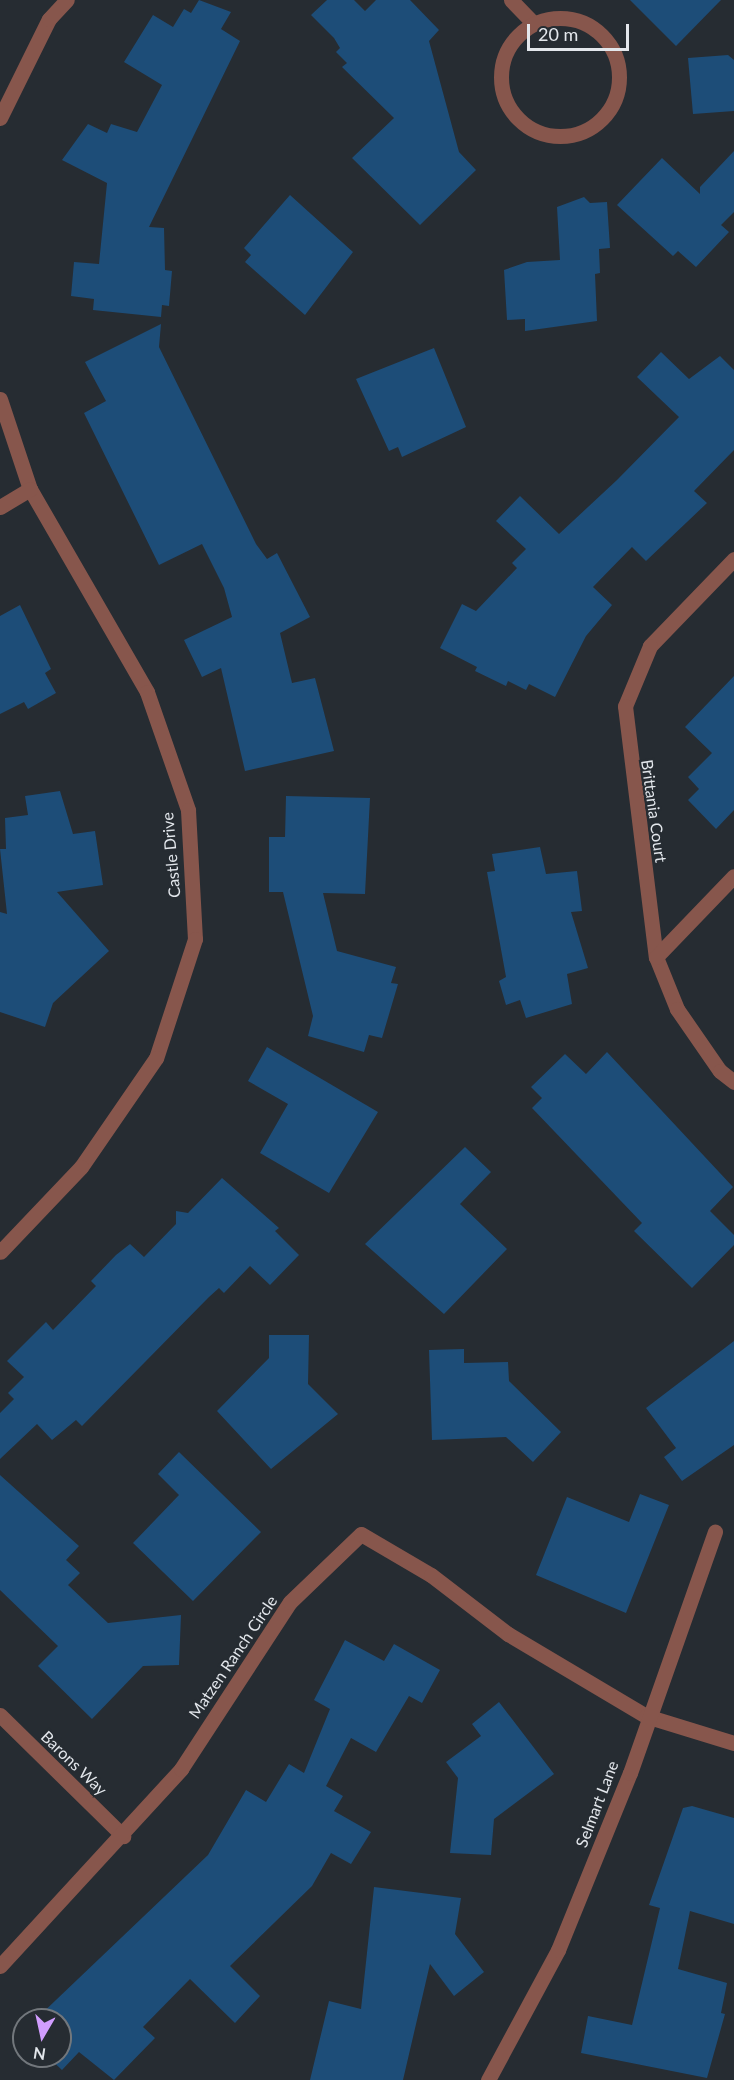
<!DOCTYPE html>
<style>
body{margin:0}
#map{position:relative;width:734px;height:2080px;overflow:hidden;background:#262c32;font-family:Lato,sans-serif}
div>[style]{position:absolute}
.building>*{inset:0;background:#1d4d78}
.street>*{height:15px;margin:-7.5px;padding:0 7.5px;transform-origin:7.5px;border-radius:7.5px;background:#87564c}
.street>.ring{margin:-7.5px;padding:0;box-sizing:content-box;background:none;border:15px solid #87564c;border-radius:50%}
span{translate:-50% -50%;white-space:nowrap;text-align:center;line-height:1.15;-webkit-text-stroke:4.5px #262c32;paint-order:stroke}
.street-label{font-size:16px;color:#e3e7ec}
.north{position:absolute;left:12px;top:2008px;width:60px;height:60px;box-sizing:border-box;background:#262c32;border:2px solid #72777c;border-radius:50%;rotate:189deg;font-size:16px;font-weight:700;line-height:24px;text-align:center;color:#e3e7ec}
.north::after{content:'';display:block;margin:auto;width:21px;height:27px;background:#d19dfe;clip-path:polygon(50% 0,100% 100%,50% 72%,0 100%)}
.scale{position:absolute;left:527px;top:24px;width:102px;height:27px;box-sizing:border-box;border:3px solid #e3e7ec;border-top:0;padding-left:8px;font-size:18px;line-height:21px;white-space:nowrap;color:#e3e7ec;-webkit-text-stroke:4px #262c32;paint-order:stroke}
</style>
<div id="map">
<div class="building">
<div style="clip-path:polygon(199px 0,231px 12px,221px 29px,240px 41px,149px 227px,164px 228px,165px 270px,172px 271px,169px 306px,162px 305px,161px 317px,93px 310px,94px 299px,71px 296px,74px 262px,99px 264px,107px 183px,62px 160px,88px 124px,107px 133px,111px 124px,137px 132px,162px 85px,124px 62px,153px 15px,173px 27px,184px 9px,191px 13px)"></div>
<div style="clip-path:polygon(327px 0,354px 0,365px 11px,376px 0,410px 0,439px 30px,429px 41px,459px 152px,476px 170px,420px 225px,352px 158px,394px 118px,342px 67px,347px 63px,336px 52px,340px 48px,334px 38px,311px 15px)"></div>
<div style="clip-path:polygon(630px 0,721px 0,676px 46px)"></div>
<div style="clip-path:polygon(728px 55px,734px 60px,734px 111px,693px 114px,688px 58px)"></div>
<div style="clip-path:polygon(734px 151px,734px 212px,721px 225px,729px 232px,696px 267px,678px 251px,673px 256px,617px 205px,662px 158px,700px 194px,700px 187px)"></div>
<div style="clip-path:polygon(290px 195px,353px 252px,305px 315px,245px 262px,251px 255px,244px 248px)"></div>
<div style="clip-path:polygon(584px 197px,590px 203px,607px 202px,610px 248px,599px 249px,600px 273px,595px 274px,597px 321px,525px 331px,525px 319px,507px 320px,504px 270px,527px 262px,560px 260px,557px 207px)"></div>
<div style="clip-path:polygon(161px 324px,159px 347px,256px 544px,267px 559px,277px 553px,310px 617px,280px 633px,292px 683px,315px 678px,334px 751px,245px 771px,221px 668px,202px 677px,184px 640px,232px 617px,224px 588px,202px 544px,159px 565px,84px 413px,106px 401px,85px 362px)"></div>
<div style="clip-path:polygon(434px 348px,466px 427px,402px 457px,398px 447px,389px 451px,356px 379px)"></div>
<div style="clip-path:polygon(661px 352px,689px 379px,720px 356px,734px 370px,734px 450px,694px 491px,707px 503px,646px 561px,632px 547px,593px 587px,612px 605px,586px 636px,555px 697px,529px 684px,526px 690px,508px 681px,506px 686px,475px 671px,477px 667px,440px 648px,462px 604px,476px 611px,517px 568px,512px 563px,526px 549px,496px 521px,520px 496px,559px 534px,617px 480px,679px 417px,637px 377px)"></div>
<div style="clip-path:polygon(20px 605px,51px 669px,45px 673px,56px 693px,28px 709px,24px 702px,0 714px,0 616px)"></div>
<div style="clip-path:polygon(734px 676px,734px 810px,716px 829px,688px 800px,699px 789px,688px 777px,712px 753px,685px 727px)"></div>
<div style="clip-path:polygon(60px 791px,73px 834px,95px 831px,103px 885px,57px 892px,109px 951px,53px 1003px,45px 1027px,0 1012px,0 912px,7px 914px,0 849px,6px 849px,5px 818px,28px 815px,25px 796px)"></div>
<div style="clip-path:polygon(286px 796px,370px 798px,365px 894px,323px 893px,337px 951px,396px 967px,391px 983px,398px 984px,382px 1038px,369px 1035px,364px 1052px,308px 1036px,313px 1016px,283px 892px,269px 892px,269px 837px,285px 837px)"></div>
<div style="clip-path:polygon(540px 847px,546px 874px,577px 871px,582px 911px,571px 912px,588px 968px,567px 974px,572px 1004px,526px 1018px,520px 1000px,506px 1005px,499px 981px,506px 977px,487px 872px,495px 871px,492px 854px)"></div>
<div style="clip-path:polygon(267px 1047px,378px 1112px,329px 1193px,260px 1153px,288px 1104px,248px 1081px)"></div>
<div style="clip-path:polygon(607px 1052px,733px 1187px,710px 1211px,734px 1235px,734px 1245px,692px 1288px,634px 1231px,642px 1223px,532px 1108px,542px 1098px,531px 1087px,565px 1054px,586px 1074px)"></div>
<div style="clip-path:polygon(465px 1147px,491px 1172px,460px 1204px,507px 1249px,444px 1314px,365px 1244px)"></div>
<div style="clip-path:polygon(222px 1178px,279px 1228px,275px 1231px,299px 1255px,270px 1285px,250px 1266px,224px 1293px,219px 1288px,209px 1297px,82px 1426px,76px 1420px,52px 1440px,37px 1424px,0 1459px,0 1413px,14px 1399px,8px 1393px,24px 1377px,7px 1361px,46px 1322px,53px 1330px,96px 1286px,91px 1281px,116px 1255px,130px 1244px,144px 1257px,176px 1224px,176px 1211px,188px 1213px)"></div>
<div style="clip-path:polygon(269px 1335px,309px 1335px,308px 1384px,338px 1414px,271px 1469px,217px 1411px,269px 1358px)"></div>
<div style="clip-path:polygon(734px 1341px,734px 1445px,682px 1481px,664px 1457px,676px 1448px,646px 1408px)"></div>
<div style="clip-path:polygon(464px 1349px,464px 1363px,508px 1362px,509px 1381px,561px 1432px,533px 1462px,506px 1437px,432px 1440px,429px 1350px)"></div>
<div style="clip-path:polygon(179px 1452px,261px 1532px,193px 1601px,133px 1543px,179px 1495px,158px 1474px)"></div>
<div style="clip-path:polygon(0 1475px,79px 1546px,66px 1560px,80px 1573px,68px 1585px,108px 1623px,181px 1615px,179px 1665px,143px 1666px,92px 1719px,38px 1666px,58px 1646px,0 1590px)"></div>
<div style="clip-path:polygon(640px 1494px,669px 1505px,626px 1613px,536px 1575px,567px 1497px,629px 1522px)"></div>
<div style="clip-path:polygon(345px 1640px,384px 1661px,394px 1644px,440px 1670px,422px 1703px,409px 1696px,376px 1752px,351px 1738px,326px 1786px,343px 1796px,334px 1811px,371px 1832px,351px 1864px,331px 1853px,312px 1886px,230px 1966px,260px 1996px,235px 2023px,190px 1979px,143px 2027px,155px 2038px,114px 2080px,79px 2052px,62px 2070px,47px 2056px,60px 2056px,60px 2020px,35px 2020px,208px 1855px,246px 1790px,266px 1802px,289px 1764px,304px 1773px,330px 1709px,314px 1700px)"></div>
<div style="clip-path:polygon(499px 1702px,554px 1774px,494px 1819px,491px 1855px,450px 1853px,458px 1778px,446px 1762px,481px 1736px,472px 1724px)"></div>
<div style="clip-path:polygon(692px 1806px,734px 1818px,734px 1924px,690px 1911px,678px 1969px,727px 1983px,721px 2013px,725px 2014px,707px 2078px,581px 2053px,588px 2016px,632px 2025px,660px 1908px,649px 1905px,683px 1808px)"></div>
<div style="clip-path:polygon(374px 1887px,461px 1898px,455px 1934px,484px 1972px,454px 1996px,430px 1964px,403px 2080px,310px 2080px,329px 2001px,361px 2009px)"></div>
</div>
<div class="street">
<div style="left:511px;top:0;width:32px;rotate:46deg"></div>
<div class="ring" style="left:501px;top:18px;width:103px;height:103px"></div>
<div style="left:0;top:118px;width:110px;rotate:-63.7deg"></div>
<div style="left:49px;top:19px;width:26px;rotate:-47deg"></div>
<div style="left:0;top:399px;width:95px;rotate:71.6deg"></div>
<div style="left:30px;top:489px;width:234px;rotate:60deg"></div>
<div style="left:147px;top:692px;width:125px;rotate:70.8deg"></div>
<div style="left:188px;top:810px;width:129px;rotate:86.9deg"></div>
<div style="left:195px;top:939px;width:125px;rotate:108.1deg"></div>
<div style="left:156px;top:1058px;width:132px;rotate:124.5deg"></div>
<div style="left:81px;top:1167px;width:117px;rotate:133.6deg"></div>
<div style="left:0;top:507px;width:35px;rotate:-31deg"></div>
<div style="left:734px;top:559px;width:121px;rotate:134deg"></div>
<div style="left:650px;top:646px;width:65px;rotate:112.6deg"></div>
<div style="left:625px;top:706px;width:253px;rotate:83deg"></div>
<div style="left:656px;top:957px;width:56px;rotate:68deg"></div>
<div style="left:677px;top:1009px;width:75px;rotate:55.3deg"></div>
<div style="left:720px;top:1071px;width:18px;rotate:38deg"></div>
<div style="left:656px;top:957px;width:112px;rotate:-46.1deg"></div>
<div style="left:0;top:1715px;width:173px;rotate:44.5deg"></div>
<div style="left:0;top:1966px;width:268px;rotate:-47.4deg"></div>
<div style="left:181px;top:1769px;width:199px;rotate:-56.9deg"></div>
<div style="left:290px;top:1602px;width:98px;rotate:-43.8deg"></div>
<div style="left:361px;top:1534px;width:81px;rotate:30.4deg"></div>
<div style="left:431px;top:1575px;width:97px;rotate:37.5deg"></div>
<div style="left:508px;top:1634px;width:161px;rotate:30.7deg"></div>
<div style="left:646px;top:1716px;width:92px;rotate:17.1deg"></div>
<div style="left:488px;top:2080px;width:148px;rotate:-61.7deg"></div>
<div style="left:558px;top:1950px;width:191px;rotate:-67.9deg"></div>
<div style="left:630px;top:1773px;width:256px;rotate:-70.6deg"></div>
</div>
<div class="street-label">
<span style="left:654px;top:811px;rotate:82deg">Brittania Court</span>
<span style="left:171px;top:855px;rotate:-95deg">Castle Drive</span>
<span style="left:233px;top:1657px;rotate:-56deg">Matzen Ranch Circle</span>
<span style="left:74px;top:1763px;rotate:44deg">Barons Way</span>
<span style="left:597px;top:1804px;rotate:-69deg">Selmart Lane</span>
</div>
<div class="north">N</div>
<div class="scale">20 m</div>
</div>
